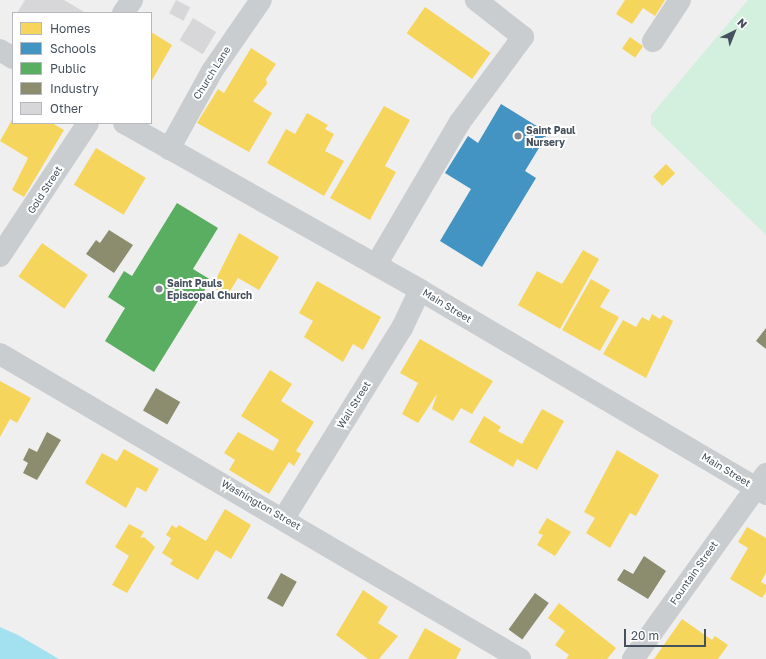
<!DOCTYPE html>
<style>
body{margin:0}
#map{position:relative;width:766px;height:659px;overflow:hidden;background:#f0efef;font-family:"Golos Text",sans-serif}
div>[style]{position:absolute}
.green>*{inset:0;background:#d2f0dd}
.water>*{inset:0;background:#a4e1f0}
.homes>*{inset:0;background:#f6d55c;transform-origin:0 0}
.schools>*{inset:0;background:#4393c3}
.public>*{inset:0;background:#5aae61}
.industry>*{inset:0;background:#8c8c6e;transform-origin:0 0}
.building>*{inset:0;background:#d7d7d9;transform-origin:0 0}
.minor>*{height:22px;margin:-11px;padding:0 11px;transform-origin:11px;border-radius:11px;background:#cacdd0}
.dots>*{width:11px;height:11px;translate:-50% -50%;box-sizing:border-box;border:2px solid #fff;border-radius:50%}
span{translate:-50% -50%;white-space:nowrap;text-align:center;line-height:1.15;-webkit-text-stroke:4px #fff;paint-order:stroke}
.street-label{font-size:10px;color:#45515c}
.poi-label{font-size:10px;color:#45515c;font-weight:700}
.left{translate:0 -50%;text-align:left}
.legend{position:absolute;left:12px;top:12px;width:140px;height:112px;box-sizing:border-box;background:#fff;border:1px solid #b5b9be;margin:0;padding:5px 7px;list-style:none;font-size:12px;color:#45515c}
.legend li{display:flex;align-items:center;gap:8px;height:20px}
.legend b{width:20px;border:1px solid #b5b9be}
.north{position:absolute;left:714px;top:12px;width:40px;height:40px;-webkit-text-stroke:3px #fff;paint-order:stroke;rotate:43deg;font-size:11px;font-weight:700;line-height:16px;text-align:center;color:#45515c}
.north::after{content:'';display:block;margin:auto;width:14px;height:18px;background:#45515c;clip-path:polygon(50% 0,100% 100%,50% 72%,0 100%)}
.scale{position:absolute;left:624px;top:629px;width:82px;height:18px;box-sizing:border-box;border:2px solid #45515c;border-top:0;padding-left:5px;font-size:12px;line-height:14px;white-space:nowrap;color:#45515c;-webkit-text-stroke:3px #fff;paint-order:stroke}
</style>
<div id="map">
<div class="green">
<div style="clip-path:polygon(748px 0,766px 0,766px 235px,651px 124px,651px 115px)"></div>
</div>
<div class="water">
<div style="clip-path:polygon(0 627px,18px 635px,59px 659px,0 659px)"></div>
</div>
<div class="homes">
<div style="clip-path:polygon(625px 0,665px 0,655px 16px,643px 8px,632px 24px,616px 14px)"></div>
<div style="left:425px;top:7px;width:80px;height:32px;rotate:35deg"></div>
<div style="clip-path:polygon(151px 32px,172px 45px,151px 82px)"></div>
<div style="left:630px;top:37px;width:16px;height:14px;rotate:35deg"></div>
<div style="clip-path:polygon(251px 48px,276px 64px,266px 79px,267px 84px,253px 101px,272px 113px,249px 152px,197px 123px,218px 89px,224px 93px)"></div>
<div style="clip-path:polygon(384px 106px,410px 120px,385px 166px,396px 172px,370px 220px,330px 198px)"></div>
<div style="clip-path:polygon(307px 113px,328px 125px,325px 129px,334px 134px,325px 151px,344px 161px,324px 196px,267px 163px,286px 129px,295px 134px)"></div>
<div style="clip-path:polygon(13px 118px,13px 123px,52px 123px,64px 130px,24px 197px,12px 190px,28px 158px,0 141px)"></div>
<div style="left:96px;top:148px;width:58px;height:43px;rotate:31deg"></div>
<div style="left:666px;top:164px;width:13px;height:18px;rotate:45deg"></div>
<div style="clip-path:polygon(239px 233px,279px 257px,259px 290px,238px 278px,227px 296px,212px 287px)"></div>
<div style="left:42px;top:243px;width:56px;height:41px;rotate:35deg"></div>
<div style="clip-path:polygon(583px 250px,599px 259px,560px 329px,518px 305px,537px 271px,562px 284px)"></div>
<div style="clip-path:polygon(591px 279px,610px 290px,600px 307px,619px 317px,600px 351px,562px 330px)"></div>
<div style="clip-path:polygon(317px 281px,381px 317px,363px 350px,353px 344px,343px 362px,304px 337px,313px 321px,299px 313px)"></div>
<div style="clip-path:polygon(652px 314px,660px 319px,663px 315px,673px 321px,646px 378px,603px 354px,623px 320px,636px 327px,642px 317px,649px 321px)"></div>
<div style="clip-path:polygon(420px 339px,493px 381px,472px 414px,461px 408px,453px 421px,432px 409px,437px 394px,418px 423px,402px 414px,418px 383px,400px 373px)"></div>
<div style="clip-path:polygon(270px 370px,292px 384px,281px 401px,314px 422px,296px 451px,301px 454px,294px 466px,289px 462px,269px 494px,229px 470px,235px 460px,224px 453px,238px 432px,273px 451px,279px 440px,241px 416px)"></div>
<div style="clip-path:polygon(0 381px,31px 398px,17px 423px,10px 419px,0 437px)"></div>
<div style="clip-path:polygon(542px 409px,564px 421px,537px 470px,517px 459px,513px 467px,469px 442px,484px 416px,501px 427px,498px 431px,522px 444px)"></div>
<div style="clip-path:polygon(124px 449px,159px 469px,146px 492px,137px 487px,126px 508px,85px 483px,102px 453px,117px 461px)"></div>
<div style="clip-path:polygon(617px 450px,659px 475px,636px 516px,630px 513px,610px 548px,586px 533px,595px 518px,584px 512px)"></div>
<div style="clip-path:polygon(225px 509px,251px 525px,231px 559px,216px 550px,198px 580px,170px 564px,173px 560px,162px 553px,171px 538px,166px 535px,172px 525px,176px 528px,179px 525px,206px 541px)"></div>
<div style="clip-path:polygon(547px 518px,571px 532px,555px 556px,537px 545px,543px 535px,538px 533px)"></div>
<div style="clip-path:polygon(129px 524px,144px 532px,140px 538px,144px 537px,155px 547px,127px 593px,112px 585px,129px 556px,115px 547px)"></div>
<div style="clip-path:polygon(747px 527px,766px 538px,766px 573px,761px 582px,766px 585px,766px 592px,762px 598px,730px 579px,748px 548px,738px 542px)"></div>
<div style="clip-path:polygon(363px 590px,388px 607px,378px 623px,398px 636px,379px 659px,368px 659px,336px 635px)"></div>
<div style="clip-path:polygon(559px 603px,616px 648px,607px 659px,566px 659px,569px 655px,555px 645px,565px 631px,548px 618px)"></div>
<div style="clip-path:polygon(682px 619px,712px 640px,715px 636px,728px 645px,718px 659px,654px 659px)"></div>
<div style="clip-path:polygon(425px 628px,461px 649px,456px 659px,408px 659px)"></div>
</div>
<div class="schools">
<div style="clip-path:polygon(501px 104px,548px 133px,525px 171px,536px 178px,482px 267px,440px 241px,471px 189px,445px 173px,468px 136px,478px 143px)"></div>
</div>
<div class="public">
<div style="clip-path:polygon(177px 203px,218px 228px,193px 269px,211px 280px,154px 372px,105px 341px,125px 308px,108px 297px,124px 271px,132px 276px)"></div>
</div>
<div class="industry">
<div style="clip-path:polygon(109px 230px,133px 245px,114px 273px,86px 254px,96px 240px,100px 243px)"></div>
<div style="clip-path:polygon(766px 328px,766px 349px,756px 341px)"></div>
<div style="left:156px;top:388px;width:28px;height:26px;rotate:30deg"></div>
<div style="clip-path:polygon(47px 432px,61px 440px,37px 480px,23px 473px,28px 463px,23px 460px,29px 448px,37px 452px)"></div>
<div style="clip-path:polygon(644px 556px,666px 571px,648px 599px,617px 580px,624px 569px,633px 574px)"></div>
<div style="left:281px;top:573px;width:18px;height:29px;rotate:29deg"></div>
<div style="left:535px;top:593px;width:17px;height:45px;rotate:36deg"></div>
</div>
<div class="building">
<div style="clip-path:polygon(25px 0,64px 0,86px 13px,17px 13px)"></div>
<div style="left:176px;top:0;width:16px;height:15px;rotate:27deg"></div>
<div style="left:193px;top:18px;width:27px;height:26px;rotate:31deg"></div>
</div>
<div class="minor">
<div style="left:123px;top:13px;width:16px;rotate:-55deg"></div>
<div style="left:653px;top:41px;width:49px;rotate:-56.6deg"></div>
<div style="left:0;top:50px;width:15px;rotate:32deg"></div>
<div style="left:124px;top:123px;width:340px;rotate:29.4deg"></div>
<div style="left:420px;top:290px;width:402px;rotate:30.5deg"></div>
<div style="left:169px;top:149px;width:89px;rotate:-61.1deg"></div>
<div style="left:212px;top:71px;width:86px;rotate:-55.4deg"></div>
<div style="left:0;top:256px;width:159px;rotate:-56.5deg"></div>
<div style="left:376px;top:265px;width:166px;rotate:-59.6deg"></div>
<div style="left:460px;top:122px;width:106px;rotate:-53.5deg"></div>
<div style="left:523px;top:37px;width:60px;rotate:-141.8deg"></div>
<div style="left:0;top:354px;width:603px;rotate:30.39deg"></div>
<div style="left:284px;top:518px;width:224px;rotate:-58.2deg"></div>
<div style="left:402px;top:328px;width:42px;rotate:-64.7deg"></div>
<div style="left:633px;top:659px;width:228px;rotate:-54.3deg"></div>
</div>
<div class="dots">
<div style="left:518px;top:136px;background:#81888f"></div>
<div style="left:159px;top:289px;background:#81888f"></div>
</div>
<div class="street-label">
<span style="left:212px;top:73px;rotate:-58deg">Church Lane</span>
<span style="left:45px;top:190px;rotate:-57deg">Gold Street</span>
<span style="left:447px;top:306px;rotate:31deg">Main Street</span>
<span style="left:354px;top:405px;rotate:-58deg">Wall Street</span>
<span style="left:726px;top:470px;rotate:31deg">Main Street</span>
<span style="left:261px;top:505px;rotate:30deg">Washington Street</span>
<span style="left:694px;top:573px;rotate:-55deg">Fountain Street</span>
</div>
<div class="poi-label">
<span class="left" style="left:526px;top:136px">Saint Paul<br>Nursery</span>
<span class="left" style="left:167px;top:289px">Saint Pauls<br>Episcopal Church</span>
</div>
<ul class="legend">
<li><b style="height:11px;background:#f6d55c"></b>Homes</li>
<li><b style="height:11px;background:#4393c3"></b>Schools</li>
<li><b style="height:11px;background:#5aae61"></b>Public</li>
<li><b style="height:11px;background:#8c8c6e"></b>Industry</li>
<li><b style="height:11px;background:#d7d7d9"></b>Other</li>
</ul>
<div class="north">N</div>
<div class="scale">20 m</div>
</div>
